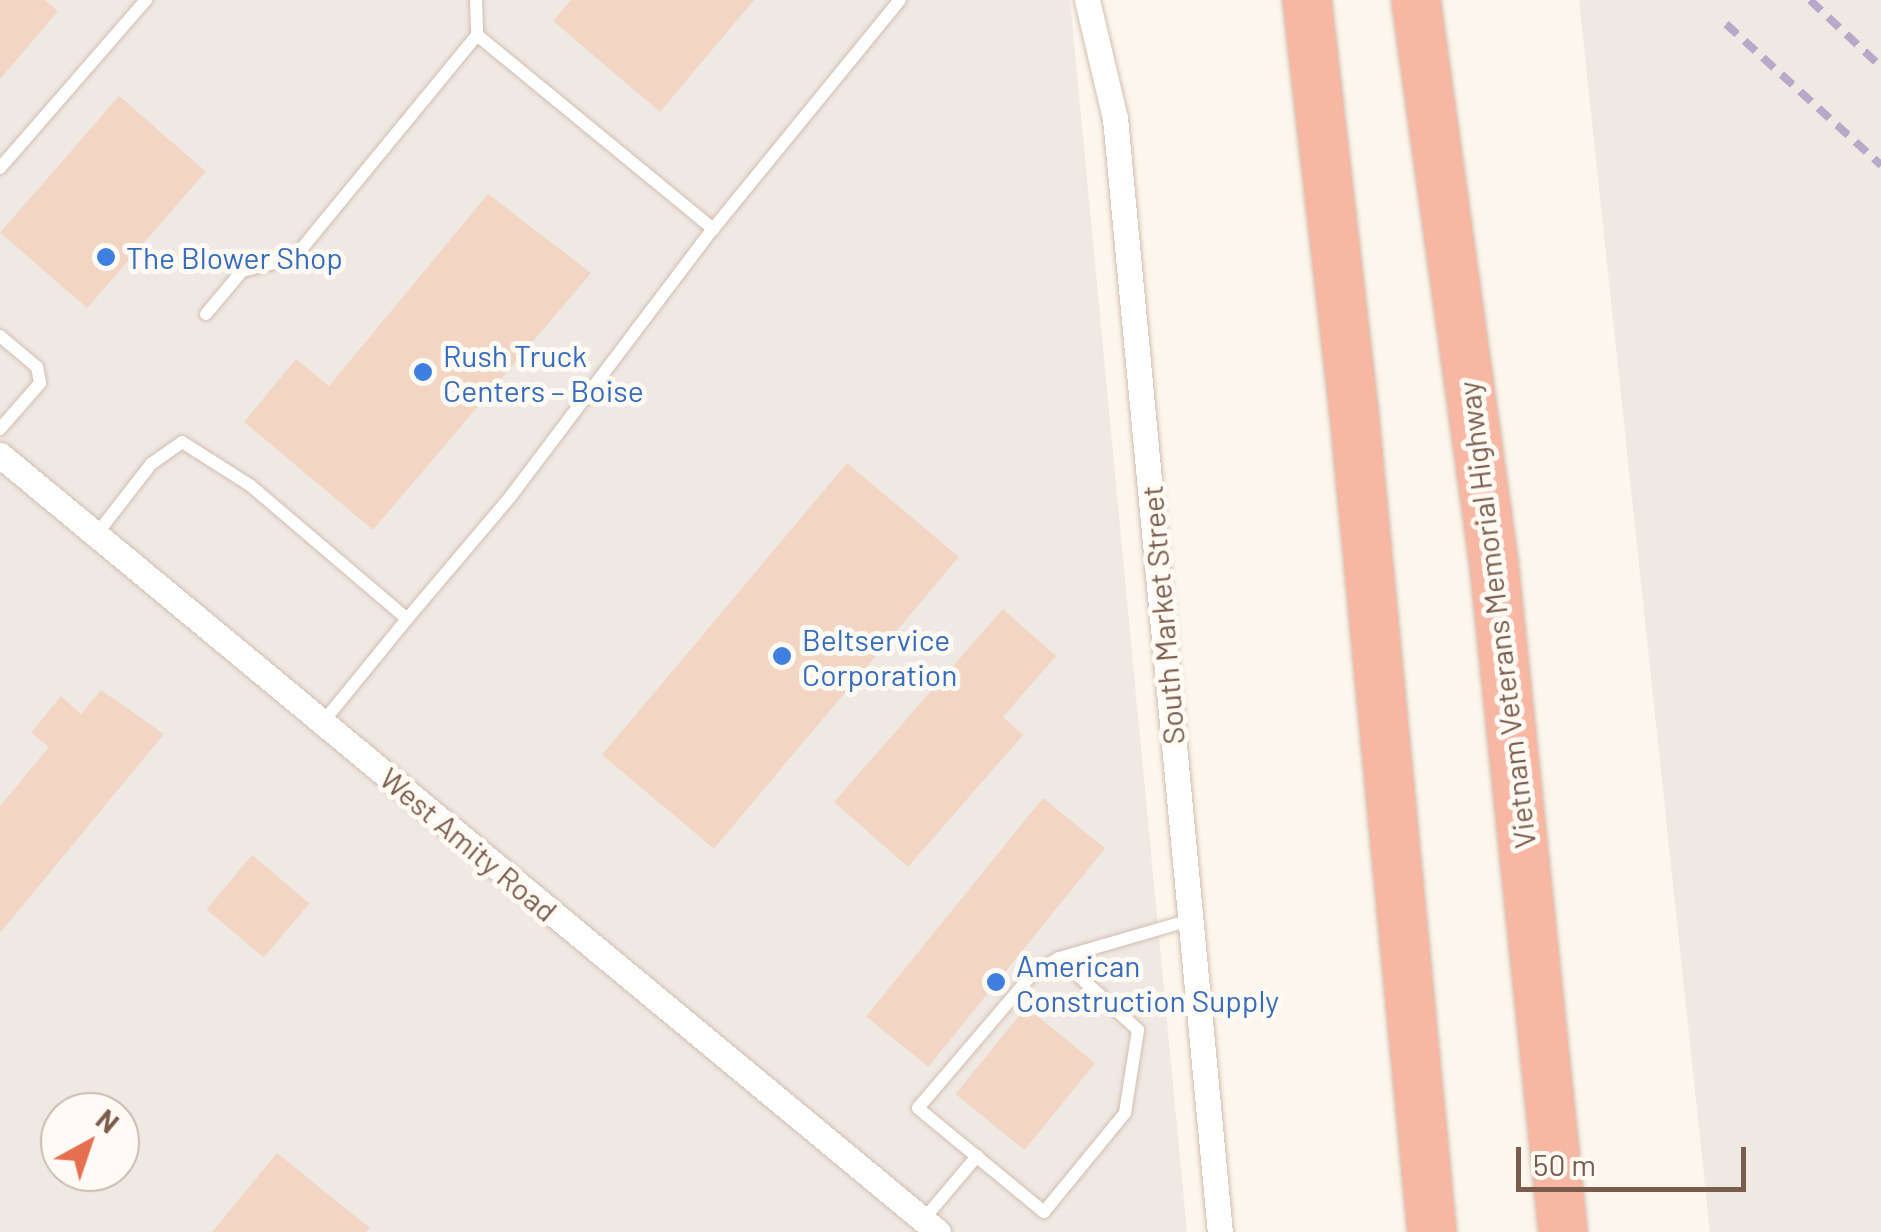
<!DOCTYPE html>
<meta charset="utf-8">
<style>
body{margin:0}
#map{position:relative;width:1881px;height:1232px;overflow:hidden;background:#fdf6ec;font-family:Barlow,sans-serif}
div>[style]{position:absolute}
.industrial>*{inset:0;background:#efe9e4}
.building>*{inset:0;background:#f3d5c3;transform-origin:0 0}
.roads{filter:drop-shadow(0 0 2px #d1beb0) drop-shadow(0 0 2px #d1beb0)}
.service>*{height:12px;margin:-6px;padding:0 6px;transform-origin:6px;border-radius:6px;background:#fff}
.minor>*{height:25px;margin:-12.5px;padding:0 12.5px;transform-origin:12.5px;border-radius:12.5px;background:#fff}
.motorway>*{height:48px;margin:-24px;padding:0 24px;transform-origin:24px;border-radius:24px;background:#f7b7a3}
.rail>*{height:8px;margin-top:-4px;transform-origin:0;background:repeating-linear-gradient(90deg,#b9a8c9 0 15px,transparent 0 25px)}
.dots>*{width:28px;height:28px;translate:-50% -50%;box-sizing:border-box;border:5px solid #fffaf3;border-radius:50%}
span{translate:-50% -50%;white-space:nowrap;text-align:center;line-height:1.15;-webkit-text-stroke:10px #fffaf3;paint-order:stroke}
.shop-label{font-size:30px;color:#366cbe}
.left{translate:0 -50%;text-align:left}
.street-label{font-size:30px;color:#7a5c4d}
.north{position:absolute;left:40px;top:1092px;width:100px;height:100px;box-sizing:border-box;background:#fffaf3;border:2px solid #cabbb1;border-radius:50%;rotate:40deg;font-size:28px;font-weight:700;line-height:40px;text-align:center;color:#7a5c4d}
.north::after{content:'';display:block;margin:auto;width:35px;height:45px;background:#e76f51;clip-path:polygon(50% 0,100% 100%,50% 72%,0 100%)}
.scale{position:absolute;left:1516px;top:1147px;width:230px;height:45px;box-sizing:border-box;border:5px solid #7a5c4d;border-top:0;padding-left:12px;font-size:30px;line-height:35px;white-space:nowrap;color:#7a5c4d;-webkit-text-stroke:8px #fffaf3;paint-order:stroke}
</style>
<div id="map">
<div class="industrial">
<div style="clip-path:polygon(evenodd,0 0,1070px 0,1187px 1232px,0 1232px,0 0,60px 1112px,120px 1112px,120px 1172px,60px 1172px,60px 1112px)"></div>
<div style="clip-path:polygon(1579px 0,1881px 0,1881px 1232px,1710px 1232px)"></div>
</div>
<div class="building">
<div style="clip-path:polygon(0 0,45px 0,58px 11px,0 79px)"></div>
<div style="clip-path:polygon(571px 0,754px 0,660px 112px,553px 21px)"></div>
<div style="left:119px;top:96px;width:115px;height:181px;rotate:41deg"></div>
<div style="clip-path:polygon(488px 194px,591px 273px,373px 530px,244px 422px,296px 359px,329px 386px)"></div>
<div style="left:847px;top:463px;width:146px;height:381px;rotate:40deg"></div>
<div style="clip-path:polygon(1003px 609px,1056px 656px,1003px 717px,1023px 735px,908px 867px,834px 802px)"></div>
<div style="clip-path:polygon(101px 690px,164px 734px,0 933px,0 806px,49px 747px,31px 733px,61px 696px,81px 714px)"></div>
<div style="left:1043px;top:798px;width:80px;height:281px;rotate:39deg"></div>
<div style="left:252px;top:855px;width:75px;height:71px;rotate:40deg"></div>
<div style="left:1026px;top:1007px;width:89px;height:112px;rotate:39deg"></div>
<div style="clip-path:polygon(277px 1153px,370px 1228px,366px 1232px,212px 1232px)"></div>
</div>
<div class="roads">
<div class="service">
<div style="left:476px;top:0;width:35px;rotate:88deg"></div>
<div style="left:477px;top:35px;width:306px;rotate:39.4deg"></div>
<div style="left:713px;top:229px;width:296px;rotate:-50.8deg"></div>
<div style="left:0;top:168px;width:223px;rotate:-49deg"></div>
<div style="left:206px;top:314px;width:56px;rotate:-50.1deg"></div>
<div style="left:242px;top:271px;width:54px;rotate:-14deg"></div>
<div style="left:294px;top:258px;width:288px;rotate:-50.6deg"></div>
<div style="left:0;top:336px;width:48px;rotate:40deg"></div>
<div style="left:37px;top:367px;width:16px;rotate:79deg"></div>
<div style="left:40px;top:383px;width:61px;rotate:131deg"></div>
<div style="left:96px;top:535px;width:90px;rotate:-52.2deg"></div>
<div style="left:151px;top:464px;width:38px;rotate:-35deg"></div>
<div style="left:182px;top:442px;width:82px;rotate:32.5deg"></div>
<div style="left:251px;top:486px;width:205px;rotate:40.4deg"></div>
<div style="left:407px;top:619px;width:133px;rotate:129.2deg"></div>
<div style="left:407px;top:619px;width:160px;rotate:-49.8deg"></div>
<div style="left:510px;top:497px;width:336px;rotate:-52.9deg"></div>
<div style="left:1059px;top:958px;width:107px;rotate:42.3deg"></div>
<div style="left:1138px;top:1030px;width:84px;rotate:98.9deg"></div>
<div style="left:1125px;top:1113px;width:128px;rotate:129.3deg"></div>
<div style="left:1044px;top:1212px;width:163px;rotate:-140.5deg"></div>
<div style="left:918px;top:1108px;width:179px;rotate:-49.5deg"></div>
<div style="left:1034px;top:972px;width:29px;rotate:-29deg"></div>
<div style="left:1059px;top:958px;width:137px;rotate:-16.1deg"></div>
<div style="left:923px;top:1220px;width:84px;rotate:-49.8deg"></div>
</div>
<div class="minor">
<div style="left:1087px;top:0;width:121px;rotate:76.7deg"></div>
<div style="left:1115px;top:118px;width:1119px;rotate:84.62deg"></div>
<div style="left:0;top:455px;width:1218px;rotate:39.64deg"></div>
</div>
<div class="motorway">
<div style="left:1307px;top:0;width:415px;rotate:83.5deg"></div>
<div style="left:1354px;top:412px;width:824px;rotate:84.57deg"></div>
<div style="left:1416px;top:0;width:569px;rotate:82.13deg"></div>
<div style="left:1494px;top:564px;width:672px;rotate:84.1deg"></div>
</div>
</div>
<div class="rail">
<div style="left:1810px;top:0;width:98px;rotate:43.3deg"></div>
<div style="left:1726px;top:24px;width:210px;rotate:42.3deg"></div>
</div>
<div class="dots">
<div style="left:106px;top:257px;background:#3f7fe0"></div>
<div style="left:423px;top:372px;background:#3f7fe0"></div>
<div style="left:782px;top:656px;background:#3f7fe0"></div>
<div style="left:996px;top:982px;background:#3f7fe0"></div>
</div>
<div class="shop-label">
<span class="left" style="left:126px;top:257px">The Blower Shop</span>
<span class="left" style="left:443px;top:372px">Rush Truck<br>Centers – Boise</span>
<span class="left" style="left:802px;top:656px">Beltservice<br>Corporation</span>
<span class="left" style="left:1016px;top:982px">American<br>Construction Supply</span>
</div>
<div class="street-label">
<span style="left:1162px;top:615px;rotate:-95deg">South Market Street</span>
<span style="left:1496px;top:615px;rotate:-97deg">Vietnam Veterans Memorial Highway</span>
<span style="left:469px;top:844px;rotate:40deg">West Amity Road</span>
</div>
<div class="north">N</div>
<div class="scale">50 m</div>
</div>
